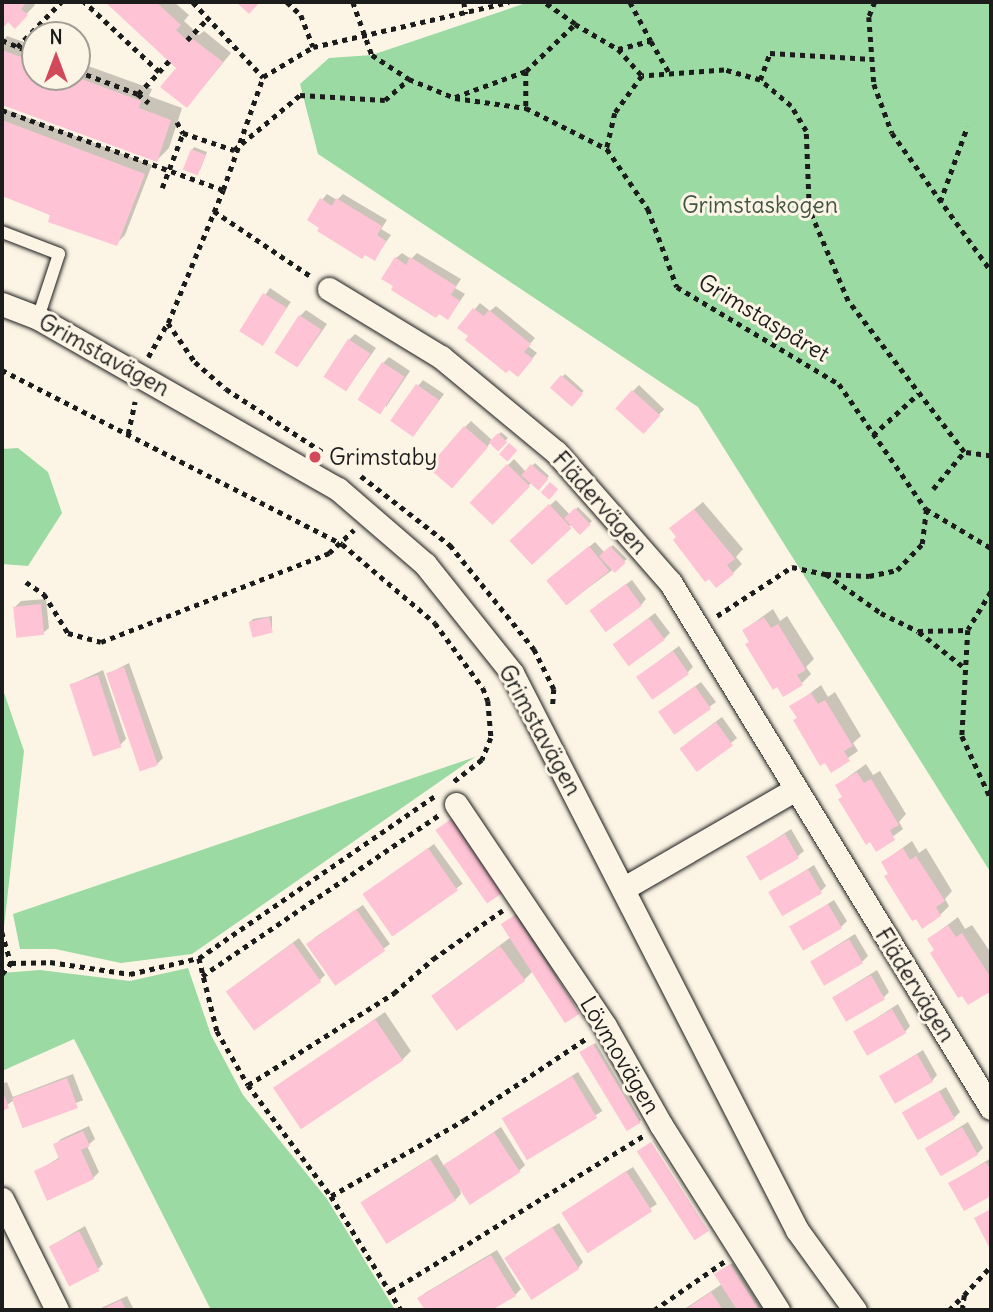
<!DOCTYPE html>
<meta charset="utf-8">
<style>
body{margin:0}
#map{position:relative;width:993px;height:1312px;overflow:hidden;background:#fcf5e5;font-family:Delius,sans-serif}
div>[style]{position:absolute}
.green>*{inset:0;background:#9bdaa2}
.shadow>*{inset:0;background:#0003;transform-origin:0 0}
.building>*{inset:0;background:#fec3d4;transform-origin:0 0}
.path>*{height:4.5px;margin-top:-2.25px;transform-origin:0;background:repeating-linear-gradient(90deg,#1c1c1c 0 5px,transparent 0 10px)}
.roads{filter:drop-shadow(0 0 2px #1c1c1c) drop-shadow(0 0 2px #1c1c1c)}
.lane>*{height:12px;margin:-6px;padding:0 6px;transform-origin:6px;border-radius:6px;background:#fcf5e5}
.street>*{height:23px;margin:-11.5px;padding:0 11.5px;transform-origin:11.5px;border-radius:11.5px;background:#fcf5e5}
.dots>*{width:19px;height:19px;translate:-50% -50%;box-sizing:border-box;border:4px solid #fcf5e5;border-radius:50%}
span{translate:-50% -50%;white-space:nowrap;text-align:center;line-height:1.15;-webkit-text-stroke:6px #fcf5e5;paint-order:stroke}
.park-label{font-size:23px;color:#425544}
.street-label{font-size:23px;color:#1c1c1c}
.poi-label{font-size:23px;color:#1c1c1c}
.left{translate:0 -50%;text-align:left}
.frame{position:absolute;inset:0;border:4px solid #1c1c1c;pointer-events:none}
.north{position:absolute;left:21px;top:21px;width:70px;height:70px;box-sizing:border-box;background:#fcf5e5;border:2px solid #a29e95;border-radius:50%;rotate:0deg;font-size:19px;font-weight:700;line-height:28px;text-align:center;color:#1c1c1c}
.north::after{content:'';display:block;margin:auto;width:24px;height:32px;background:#d1495b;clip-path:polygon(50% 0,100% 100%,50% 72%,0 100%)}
</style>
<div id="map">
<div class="green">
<div style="clip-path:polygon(529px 2px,991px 2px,991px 873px,698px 407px,318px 154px,300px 84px,329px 58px,372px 55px)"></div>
<div style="clip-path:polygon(18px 448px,48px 472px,62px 513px,28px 566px,2px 564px,2px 449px)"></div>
<div style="clip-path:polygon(2px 687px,24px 751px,2px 944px)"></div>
<div style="clip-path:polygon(475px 757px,192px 954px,121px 963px,55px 949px,20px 949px,13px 914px)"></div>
<div style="clip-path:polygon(188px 968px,211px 1035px,243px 1095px,327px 1199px,395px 1310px,211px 1310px,74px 1039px,2px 1071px,2px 973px,40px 970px,130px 981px)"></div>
</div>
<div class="shadow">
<div style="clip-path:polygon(2px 2px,31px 2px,35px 5px,15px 26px,8px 19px,2px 26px)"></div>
<div style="clip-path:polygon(107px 2px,174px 2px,189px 15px,184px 21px,199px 35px,204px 31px,231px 53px,195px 97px,179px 68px)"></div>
<div style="clip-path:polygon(7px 36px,35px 46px,35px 77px,77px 77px,77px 62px,152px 89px,149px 96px,182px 108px,169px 148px,157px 160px,2px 104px,2px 42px)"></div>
<div style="clip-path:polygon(2px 108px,152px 165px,125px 235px,116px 244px,2px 194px)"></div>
<div style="clip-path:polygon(194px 147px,207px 152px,200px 170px,192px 150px)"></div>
<div style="clip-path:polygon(327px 194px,337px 200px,343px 194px,387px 220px,381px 229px,391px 235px,374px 259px,322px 200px)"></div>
<div style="clip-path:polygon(402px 253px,411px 259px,417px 253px,461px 279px,455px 288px,465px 294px,448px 318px,396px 258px)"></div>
<div style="left:270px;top:288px;width:25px;height:51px;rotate:34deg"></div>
<div style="clip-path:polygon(480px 303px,490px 311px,496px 306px,535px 338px,528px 346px,537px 353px,523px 369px,460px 327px)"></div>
<div style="clip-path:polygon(306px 310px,327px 324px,298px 366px,300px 316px)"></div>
<div style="clip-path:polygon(355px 334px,376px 348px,346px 390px,349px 340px)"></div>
<div style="clip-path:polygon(389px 357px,410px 371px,386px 407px,383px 363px)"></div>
<div style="left:565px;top:374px;width:25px;height:18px;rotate:42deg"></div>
<div style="clip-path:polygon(423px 380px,444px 394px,414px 435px,418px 386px)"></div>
<div style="left:639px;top:385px;width:35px;height:32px;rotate:44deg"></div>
<div style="clip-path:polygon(471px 421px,493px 441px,501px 432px,508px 438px,498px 448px,491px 442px,458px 480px,465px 427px)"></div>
<div style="clip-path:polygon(514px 459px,526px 472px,535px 463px,549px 476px,538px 488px,532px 482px,492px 522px,472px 502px)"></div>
<div style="clip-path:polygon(556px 500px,570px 515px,578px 507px,592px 521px,580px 532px,572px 524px,531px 562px,511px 540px)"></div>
<div style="clip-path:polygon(703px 502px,743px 549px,736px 557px,742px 564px,733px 573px,671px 528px)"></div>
<div style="clip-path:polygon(595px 542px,605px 553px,613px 545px,627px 559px,568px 603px,555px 575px)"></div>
<div style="clip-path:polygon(632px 580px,646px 599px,641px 605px,597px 605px)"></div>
<div style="clip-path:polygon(46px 599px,49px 628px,43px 633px,15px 607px,21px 601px)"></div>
<div style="clip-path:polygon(773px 609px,780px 621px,787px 616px,814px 659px,806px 667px,811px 674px,802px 683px,744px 630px)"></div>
<div style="clip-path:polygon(655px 613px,670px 633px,664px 639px,614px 644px)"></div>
<div style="clip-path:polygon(272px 616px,272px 631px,250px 622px,253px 619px)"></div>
<div style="clip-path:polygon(679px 646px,693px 667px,688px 672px,644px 672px)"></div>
<div style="clip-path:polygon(129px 663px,163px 758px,157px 764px,108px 674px)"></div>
<div style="clip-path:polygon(103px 670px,126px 739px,120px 745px,71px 685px)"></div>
<div style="clip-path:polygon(701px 682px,716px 702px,675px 732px,666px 707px)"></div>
<div style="clip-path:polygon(821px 685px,828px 697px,835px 692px,861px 736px,853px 743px,858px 751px,831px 770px,792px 707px)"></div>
<div style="clip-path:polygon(722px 717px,737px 738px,731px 743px,687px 743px)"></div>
<div style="clip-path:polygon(866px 764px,873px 775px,880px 771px,906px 814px,899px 822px,903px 829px,876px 849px,837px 785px)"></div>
<div style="clip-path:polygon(454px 818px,502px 892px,440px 828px)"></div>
<div style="clip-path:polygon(791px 829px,804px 851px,798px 856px,748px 857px)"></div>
<div style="clip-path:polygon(912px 841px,919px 853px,926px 848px,952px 891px,945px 899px,949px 906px,940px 915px,883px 862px)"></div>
<div style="left:434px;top:844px;width:49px;height:86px;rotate:54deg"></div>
<div style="clip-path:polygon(814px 865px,826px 886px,820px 892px,771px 892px)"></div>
<div style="clip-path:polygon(834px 900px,847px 921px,841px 927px,791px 927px)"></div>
<div style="clip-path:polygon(363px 905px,390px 944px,336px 983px,314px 938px)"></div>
<div style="clip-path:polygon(518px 913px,579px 1013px,533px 971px,524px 980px,433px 995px,511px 937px,505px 922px)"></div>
<div style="clip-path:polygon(958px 917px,965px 929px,972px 925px,991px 953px,991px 995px,988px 990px,962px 993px,929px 939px)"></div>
<div style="clip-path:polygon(855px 934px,868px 956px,862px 962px,812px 961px)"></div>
<div style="clip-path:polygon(299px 938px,325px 975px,320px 980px,227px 991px)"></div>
<div style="clip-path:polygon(877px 970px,889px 992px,884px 997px,834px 997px)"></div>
<div style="clip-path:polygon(898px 1004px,910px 1026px,905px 1032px,855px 1032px)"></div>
<div style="clip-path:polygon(385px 1012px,411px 1051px,402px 1060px,275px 1088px)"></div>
<div style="clip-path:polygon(596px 1043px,641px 1120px,639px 1122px,584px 1050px)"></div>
<div style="clip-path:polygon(923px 1050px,937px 1075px,932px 1081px,881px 1076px)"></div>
<div style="left:578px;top:1072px;width:46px;height:87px;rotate:58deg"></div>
<div style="left:73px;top:1074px;width:28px;height:65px;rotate:69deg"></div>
<div style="clip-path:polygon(7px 1082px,14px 1100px,2px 1109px,2px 1084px)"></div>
<div style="clip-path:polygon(946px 1087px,960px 1112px,954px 1118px,904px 1113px)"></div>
<div style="clip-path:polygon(968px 1122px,983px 1148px,977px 1154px,926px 1148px)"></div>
<div style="clip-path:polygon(89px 1126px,95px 1139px,87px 1146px,99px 1172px,93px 1178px,36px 1172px,60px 1157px,55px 1145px,61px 1139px)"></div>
<div style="clip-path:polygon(501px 1127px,525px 1165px,519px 1171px,458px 1183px,461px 1194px,455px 1200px,363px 1201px,437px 1154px,444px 1166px)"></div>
<div style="clip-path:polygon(653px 1141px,654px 1141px,708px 1228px)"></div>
<div style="clip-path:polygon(991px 1158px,991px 1194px,965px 1209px,950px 1183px)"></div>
<div style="left:633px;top:1167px;width:44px;height:83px;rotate:57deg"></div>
<div style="clip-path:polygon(559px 1223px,583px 1262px,578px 1268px,512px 1253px)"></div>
<div style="clip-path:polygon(85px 1226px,103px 1264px,98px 1269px,51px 1246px)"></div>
<div style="clip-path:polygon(497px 1250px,521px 1289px,515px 1295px,489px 1310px,427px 1310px,420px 1298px,425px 1293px)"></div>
<div style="clip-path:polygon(733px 1263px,763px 1310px,683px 1310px,722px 1284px,718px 1272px)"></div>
<div style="clip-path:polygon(127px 1296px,134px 1310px,98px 1310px,99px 1309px)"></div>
</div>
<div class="building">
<div style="clip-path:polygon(2px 2px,27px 2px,21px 9px,28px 15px,15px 29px,8px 22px,2px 29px)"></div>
<div style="clip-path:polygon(105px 2px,156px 2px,181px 25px,176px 30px,189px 42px,193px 39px,223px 62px,187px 108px,160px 87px,176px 68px)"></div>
<div style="clip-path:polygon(236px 2px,260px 2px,249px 14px)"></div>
<div style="clip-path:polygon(2px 50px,35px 62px,35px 77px,76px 77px,141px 101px,139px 108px,171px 120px,157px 162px,2px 105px)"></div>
<div style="clip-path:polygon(2px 120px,145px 174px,117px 246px,48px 222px,50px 215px,2px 196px)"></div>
<div style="left:191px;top:149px;width:16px;height:22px;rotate:22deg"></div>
<div style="clip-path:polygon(320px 198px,332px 206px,336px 198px,382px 226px,377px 235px,386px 241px,375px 261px,365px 255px,362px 259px,317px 231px,319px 228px,307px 220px)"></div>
<div style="clip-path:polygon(395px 257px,406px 265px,410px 257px,456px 286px,451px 295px,460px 301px,448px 320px,439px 314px,436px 318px,391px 290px,393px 286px,381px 279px)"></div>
<div style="left:263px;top:293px;width:28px;height:45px;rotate:32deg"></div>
<div style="clip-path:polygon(473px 308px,484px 316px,489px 310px,531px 344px,524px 352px,533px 359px,518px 377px,509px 370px,506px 373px,465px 340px,468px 336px,457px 328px)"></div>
<div style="left:299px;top:315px;width:27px;height:45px;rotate:33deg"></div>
<div style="left:348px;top:339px;width:27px;height:45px;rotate:33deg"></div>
<div style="left:382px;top:362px;width:27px;height:45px;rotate:33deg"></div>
<div style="left:561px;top:375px;width:29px;height:17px;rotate:41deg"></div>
<div style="left:416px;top:384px;width:28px;height:45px;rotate:35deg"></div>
<div style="left:632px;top:390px;width:38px;height:25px;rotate:42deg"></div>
<div style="left:464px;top:426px;width:32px;height:55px;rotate:41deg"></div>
<div style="left:498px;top:433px;width:13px;height:13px;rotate:45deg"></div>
<div style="left:509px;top:443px;width:11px;height:15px;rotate:41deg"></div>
<div style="left:507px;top:464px;width:32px;height:54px;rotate:44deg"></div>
<div style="left:531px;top:464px;width:23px;height:15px;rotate:41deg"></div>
<div style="left:550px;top:482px;width:11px;height:14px;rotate:41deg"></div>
<div style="left:549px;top:504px;width:33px;height:54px;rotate:47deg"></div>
<div style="left:575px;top:508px;width:23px;height:15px;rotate:47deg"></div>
<div style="clip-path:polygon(694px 509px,735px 559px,727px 565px,734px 574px,716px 588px,709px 579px,705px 582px,673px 540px,676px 537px,669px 528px)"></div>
<div style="left:589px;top:546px;width:32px;height:55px;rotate:51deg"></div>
<div style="left:610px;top:546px;width:23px;height:15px;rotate:47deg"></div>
<div style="left:626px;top:584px;width:27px;height:45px;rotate:54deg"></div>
<div style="left:41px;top:604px;width:31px;height:28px;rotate:84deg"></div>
<div style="left:269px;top:617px;width:16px;height:21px;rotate:76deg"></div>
<div style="clip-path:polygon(764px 617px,771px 628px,778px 624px,806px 670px,797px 675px,803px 685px,783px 697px,777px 687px,773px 690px,745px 644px,749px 642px,742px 630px)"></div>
<div style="left:649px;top:618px;width:27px;height:45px;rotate:54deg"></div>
<div style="left:673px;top:651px;width:28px;height:45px;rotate:55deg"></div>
<div style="left:124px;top:667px;width:104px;height:19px;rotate:71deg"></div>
<div style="left:98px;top:675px;width:76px;height:30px;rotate:72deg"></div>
<div style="left:695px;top:686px;width:28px;height:45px;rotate:55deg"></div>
<div style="clip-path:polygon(811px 693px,818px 704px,825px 700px,853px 746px,844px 751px,850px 761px,831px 773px,825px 763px,820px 766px,793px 720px,797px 718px,789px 706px)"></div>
<div style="left:716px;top:722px;width:29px;height:45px;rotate:54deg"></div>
<div style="clip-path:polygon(857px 772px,864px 783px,871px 779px,899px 825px,890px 830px,895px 840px,876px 852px,870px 842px,866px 845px,838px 799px,842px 797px,835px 785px)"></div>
<div style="left:451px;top:819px;width:90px;height:19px;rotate:55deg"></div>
<div style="left:785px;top:834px;width:28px;height:45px;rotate:60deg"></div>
<div style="left:428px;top:848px;width:52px;height:80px;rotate:55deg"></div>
<div style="clip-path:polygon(903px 848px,910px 860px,916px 856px,945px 901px,936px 907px,941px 916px,922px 929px,916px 919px,912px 921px,884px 876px,888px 874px,881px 862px)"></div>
<div style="left:808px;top:869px;width:28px;height:46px;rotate:60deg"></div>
<div style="left:828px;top:904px;width:28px;height:45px;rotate:60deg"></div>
<div style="left:356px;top:909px;width:51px;height:61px;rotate:55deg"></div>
<div style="left:515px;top:915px;width:118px;height:17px;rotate:57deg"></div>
<div style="clip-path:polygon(948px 925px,956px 937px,962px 933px,991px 978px,991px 998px,988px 993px,968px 1005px,962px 996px,958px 998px,930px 953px,934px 950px,927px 939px)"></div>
<div style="left:849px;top:939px;width:28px;height:45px;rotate:60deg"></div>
<div style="left:293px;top:943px;width:48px;height:83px;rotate:54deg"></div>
<div style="left:500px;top:946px;width:43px;height:85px;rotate:54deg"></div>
<div style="left:871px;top:975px;width:28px;height:45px;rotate:60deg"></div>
<div style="left:892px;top:1009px;width:28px;height:45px;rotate:60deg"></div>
<div style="left:375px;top:1019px;width:50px;height:123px;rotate:56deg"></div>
<div style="left:593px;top:1044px;width:92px;height:16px;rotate:59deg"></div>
<div style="left:917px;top:1054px;width:32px;height:44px;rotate:60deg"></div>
<div style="left:572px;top:1076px;width:49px;height:82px;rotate:59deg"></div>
<div style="left:67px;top:1078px;width:32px;height:59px;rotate:70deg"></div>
<div style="clip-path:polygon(2px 1089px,9px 1108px,2px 1111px)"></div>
<div style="left:939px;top:1091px;width:32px;height:43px;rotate:60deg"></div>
<div style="left:962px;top:1127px;width:32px;height:43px;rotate:60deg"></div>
<div style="clip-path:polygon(83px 1131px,90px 1146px,81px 1150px,94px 1179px,47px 1201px,34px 1171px,59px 1159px,53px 1144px)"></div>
<div style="left:494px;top:1132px;width:48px;height:60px;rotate:57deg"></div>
<div style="left:651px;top:1142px;width:106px;height:17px;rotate:57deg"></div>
<div style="left:430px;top:1159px;width:49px;height:82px;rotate:58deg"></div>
<div style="clip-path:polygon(986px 1162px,991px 1171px,991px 1196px,964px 1211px,948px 1183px)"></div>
<div style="left:626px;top:1171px;width:48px;height:77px;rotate:57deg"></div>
<div style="clip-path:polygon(991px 1209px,991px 1245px,989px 1247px,974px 1218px)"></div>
<div style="left:552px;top:1227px;width:50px;height:57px;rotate:57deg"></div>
<div style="left:79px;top:1231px;width:45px;height:34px;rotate:63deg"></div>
<div style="clip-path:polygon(491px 1255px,516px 1296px,492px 1310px,425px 1310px,417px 1298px)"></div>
<div style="clip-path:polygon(730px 1264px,759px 1310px,737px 1310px,714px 1274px)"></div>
<div style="clip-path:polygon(711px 1292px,723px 1310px,685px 1310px)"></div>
<div style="clip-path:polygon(121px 1300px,126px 1310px,100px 1310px)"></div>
</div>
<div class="path">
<div style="left:193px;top:2px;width:103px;rotate:47deg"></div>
<div style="left:287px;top:2px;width:19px;rotate:43deg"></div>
<div style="left:301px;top:15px;width:34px;rotate:69deg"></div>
<div style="left:353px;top:2px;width:56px;rotate:70.3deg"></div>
<div style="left:372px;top:55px;width:44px;rotate:33deg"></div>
<div style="left:464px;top:2px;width:12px;rotate:81deg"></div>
<div style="left:630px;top:2px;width:44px;rotate:61.7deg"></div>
<div style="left:875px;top:2px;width:16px;rotate:112deg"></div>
<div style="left:869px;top:17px;width:67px;rotate:85.7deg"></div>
<div style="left:874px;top:84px;width:52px;rotate:69.8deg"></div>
<div style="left:892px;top:133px;width:170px;rotate:54.3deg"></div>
<div style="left:575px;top:24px;width:50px;rotate:30.2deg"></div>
<div style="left:618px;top:49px;width:36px;rotate:48deg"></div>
<div style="left:2px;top:40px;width:36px;rotate:23deg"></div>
<div style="left:187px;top:40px;width:30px;rotate:-46deg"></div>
<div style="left:17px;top:47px;width:63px;rotate:-45.6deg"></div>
<div style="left:618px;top:49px;width:34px;rotate:-14deg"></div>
<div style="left:651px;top:41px;width:38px;rotate:60deg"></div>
<div style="left:77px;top:71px;width:65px;rotate:20.7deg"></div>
<div style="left:138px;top:94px;width:30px;rotate:-46deg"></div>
<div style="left:159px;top:72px;width:103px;rotate:-137deg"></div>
<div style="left:526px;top:71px;width:37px;rotate:90deg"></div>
<div style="left:159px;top:72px;width:15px;rotate:-48deg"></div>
<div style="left:760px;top:80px;width:29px;rotate:-70deg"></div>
<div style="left:770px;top:53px;width:102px;rotate:3.4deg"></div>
<div style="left:138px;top:94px;width:14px;rotate:39deg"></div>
<div style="left:455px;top:97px;width:76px;rotate:-20.1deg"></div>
<div style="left:526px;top:71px;width:68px;rotate:-43.8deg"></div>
<div style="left:575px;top:24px;width:39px;rotate:-145deg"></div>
<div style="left:2px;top:110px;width:235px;rotate:19.9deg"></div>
<div style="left:177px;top:122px;width:13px;rotate:61deg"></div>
<div style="left:162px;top:188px;width:59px;rotate:-69.1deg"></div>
<div style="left:183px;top:133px;width:54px;rotate:18.4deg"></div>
<div style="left:234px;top:150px;width:86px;rotate:-39.8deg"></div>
<div style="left:300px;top:95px;width:85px;rotate:3.4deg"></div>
<div style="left:385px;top:100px;width:32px;rotate:-41deg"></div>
<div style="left:409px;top:79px;width:50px;rotate:22.4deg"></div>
<div style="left:455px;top:98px;width:72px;rotate:8deg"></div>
<div style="left:526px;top:108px;width:91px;rotate:26.8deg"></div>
<div style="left:940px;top:202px;width:80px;rotate:-70.2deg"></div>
<div style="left:214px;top:211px;width:118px;rotate:34deg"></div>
<div style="left:168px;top:323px;width:47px;rotate:55.3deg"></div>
<div style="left:195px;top:362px;width:41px;rotate:41.1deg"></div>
<div style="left:226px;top:389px;width:117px;rotate:33.1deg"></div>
<div style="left:148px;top:357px;width:39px;rotate:-60deg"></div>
<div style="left:168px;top:323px;width:144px;rotate:-67.5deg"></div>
<div style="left:223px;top:190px;width:120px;rotate:-70.5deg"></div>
<div style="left:263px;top:77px;width:58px;rotate:-31deg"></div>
<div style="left:313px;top:47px;width:201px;rotate:-12.9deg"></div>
<div style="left:2px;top:370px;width:382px;rotate:27.1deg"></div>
<div style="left:342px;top:544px;width:122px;rotate:40.3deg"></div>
<div style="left:435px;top:623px;width:81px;rotate:53.6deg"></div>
<div style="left:483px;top:688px;width:14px;rotate:69deg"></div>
<div style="left:488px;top:701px;width:37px;rotate:85deg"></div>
<div style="left:491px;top:738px;width:24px;rotate:112deg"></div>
<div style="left:482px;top:760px;width:37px;rotate:142deg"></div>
<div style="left:128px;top:434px;width:33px;rotate:-78deg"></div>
<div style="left:873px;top:435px;width:61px;rotate:-42.3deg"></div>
<div style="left:991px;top:456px;width:27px;rotate:-172deg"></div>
<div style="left:964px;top:452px;width:190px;rotate:-127.5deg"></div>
<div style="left:848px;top:301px;width:100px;rotate:-113deg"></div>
<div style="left:809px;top:209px;width:78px;rotate:-92.2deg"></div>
<div style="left:806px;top:131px;width:29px;rotate:-121deg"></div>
<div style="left:791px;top:106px;width:40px;rotate:-140deg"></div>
<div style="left:760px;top:80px;width:37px;rotate:-164deg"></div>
<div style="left:724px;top:70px;width:82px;rotate:175.8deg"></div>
<div style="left:642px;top:76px;width:46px;rotate:126.1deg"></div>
<div style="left:615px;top:113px;width:37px;rotate:103deg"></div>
<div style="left:607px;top:149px;width:73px;rotate:55.7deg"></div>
<div style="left:648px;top:209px;width:83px;rotate:69.6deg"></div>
<div style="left:677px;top:287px;width:189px;rotate:30.9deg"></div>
<div style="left:839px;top:384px;width:152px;rotate:55.2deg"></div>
<div style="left:926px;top:509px;width:76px;rotate:31deg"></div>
<div style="left:361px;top:476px;width:113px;rotate:37.8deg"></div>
<div style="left:450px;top:545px;width:134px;rotate:51.1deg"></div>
<div style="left:534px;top:649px;width:45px;rotate:63.4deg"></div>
<div style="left:554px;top:689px;width:15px;rotate:94deg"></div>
<div style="left:933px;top:489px;width:48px;rotate:-50deg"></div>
<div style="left:826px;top:574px;width:43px;rotate:2.7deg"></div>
<div style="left:869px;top:576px;width:29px;rotate:-12deg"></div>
<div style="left:897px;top:570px;width:36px;rotate:-46deg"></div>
<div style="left:922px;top:544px;width:35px;rotate:-83deg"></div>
<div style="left:26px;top:582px;width:22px;rotate:34deg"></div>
<div style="left:44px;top:594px;width:46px;rotate:58.4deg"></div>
<div style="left:68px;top:633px;width:34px;rotate:15deg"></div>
<div style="left:101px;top:642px;width:245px;rotate:-21.3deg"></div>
<div style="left:329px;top:553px;width:34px;rotate:-43deg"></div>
<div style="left:991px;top:592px;width:44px;rotate:121.2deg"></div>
<div style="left:968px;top:630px;width:106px;rotate:93.2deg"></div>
<div style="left:962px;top:736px;width:69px;rotate:65.3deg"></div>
<div style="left:717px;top:616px;width:90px;rotate:-33.2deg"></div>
<div style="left:792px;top:567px;width:35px;rotate:12deg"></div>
<div style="left:826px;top:574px;width:67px;rotate:35.3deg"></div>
<div style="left:881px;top:613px;width:41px;rotate:25.9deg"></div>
<div style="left:918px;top:631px;width:50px;rotate:-1.1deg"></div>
<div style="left:919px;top:632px;width:58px;rotate:38deg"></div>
<div style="left:2px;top:932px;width:32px;rotate:74deg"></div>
<div style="left:199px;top:958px;width:286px;rotate:-34.5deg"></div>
<div style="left:2px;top:974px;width:14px;rotate:-51deg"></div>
<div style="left:11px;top:963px;width:39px;rotate:-1deg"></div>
<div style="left:50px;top:962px;width:81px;rotate:8.5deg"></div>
<div style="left:130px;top:974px;width:71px;rotate:-13.1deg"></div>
<div style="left:199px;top:958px;width:75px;rotate:76.1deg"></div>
<div style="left:217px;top:1031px;width:62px;rotate:60.1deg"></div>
<div style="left:248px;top:1085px;width:139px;rotate:53.2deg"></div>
<div style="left:331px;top:1196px;width:134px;rotate:58.4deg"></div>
<div style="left:202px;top:976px;width:287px;rotate:-34.2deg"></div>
<div style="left:248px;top:1085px;width:173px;rotate:-32.2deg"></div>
<div style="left:394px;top:993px;width:52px;rotate:-41.1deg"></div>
<div style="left:433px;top:959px;width:85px;rotate:-35deg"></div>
<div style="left:331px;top:1196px;width:153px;rotate:-29.7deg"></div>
<div style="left:464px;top:1120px;width:148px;rotate:-33.7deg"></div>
<div style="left:391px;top:1291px;width:296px;rotate:-31.6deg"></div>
<div style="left:654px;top:1310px;width:86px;rotate:-34.6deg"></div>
<div style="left:949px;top:1310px;width:20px;rotate:-45deg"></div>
<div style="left:962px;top:1310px;width:15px;rotate:-82deg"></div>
<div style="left:964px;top:1295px;width:40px;rotate:-47deg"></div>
</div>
<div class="roads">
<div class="lane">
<div style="left:2px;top:232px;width:61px;rotate:21.1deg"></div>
<div style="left:59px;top:254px;width:67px;rotate:108.2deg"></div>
</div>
<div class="street">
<div style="left:329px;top:289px;width:131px;rotate:31.3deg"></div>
<div style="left:441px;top:357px;width:149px;rotate:39.6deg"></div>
<div style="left:556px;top:452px;width:173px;rotate:48.8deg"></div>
<div style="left:670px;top:582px;width:616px;rotate:58.61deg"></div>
<div style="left:2px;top:304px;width:39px;rotate:21deg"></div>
<div style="left:38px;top:318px;width:345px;rotate:29.7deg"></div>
<div style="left:338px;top:489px;width:115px;rotate:40.8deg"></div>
<div style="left:425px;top:564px;width:139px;rotate:51.4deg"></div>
<div style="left:512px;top:673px;width:626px;rotate:62.9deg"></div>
<div style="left:797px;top:1230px;width:99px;rotate:54.1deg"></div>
<div style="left:456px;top:804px;width:267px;rotate:56.1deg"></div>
<div style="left:605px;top:1026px;width:114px;rotate:60.5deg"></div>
<div style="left:661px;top:1125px;width:219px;rotate:57.7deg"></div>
<div style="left:626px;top:887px;width:194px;rotate:-30deg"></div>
<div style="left:2px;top:1199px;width:124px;rotate:63.6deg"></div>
</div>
</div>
<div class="dots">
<div style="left:315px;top:457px;background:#d1495b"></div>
</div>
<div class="park-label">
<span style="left:760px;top:205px">Grimstaskogen</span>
</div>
<div class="street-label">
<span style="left:764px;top:318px;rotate:31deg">Grimstaspåret</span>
<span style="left:104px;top:355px;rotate:29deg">Grimstavägen</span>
<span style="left:600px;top:503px;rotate:48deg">Flädervägen</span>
<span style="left:540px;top:730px;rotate:61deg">Grimstavägen</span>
<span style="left:915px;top:985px;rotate:58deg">Flädervägen</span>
<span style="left:620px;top:1055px;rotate:59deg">Lövmovägen</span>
</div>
<div class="poi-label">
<span class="left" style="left:329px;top:457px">Grimstaby</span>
</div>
<div class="frame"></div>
<div class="north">N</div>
</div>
